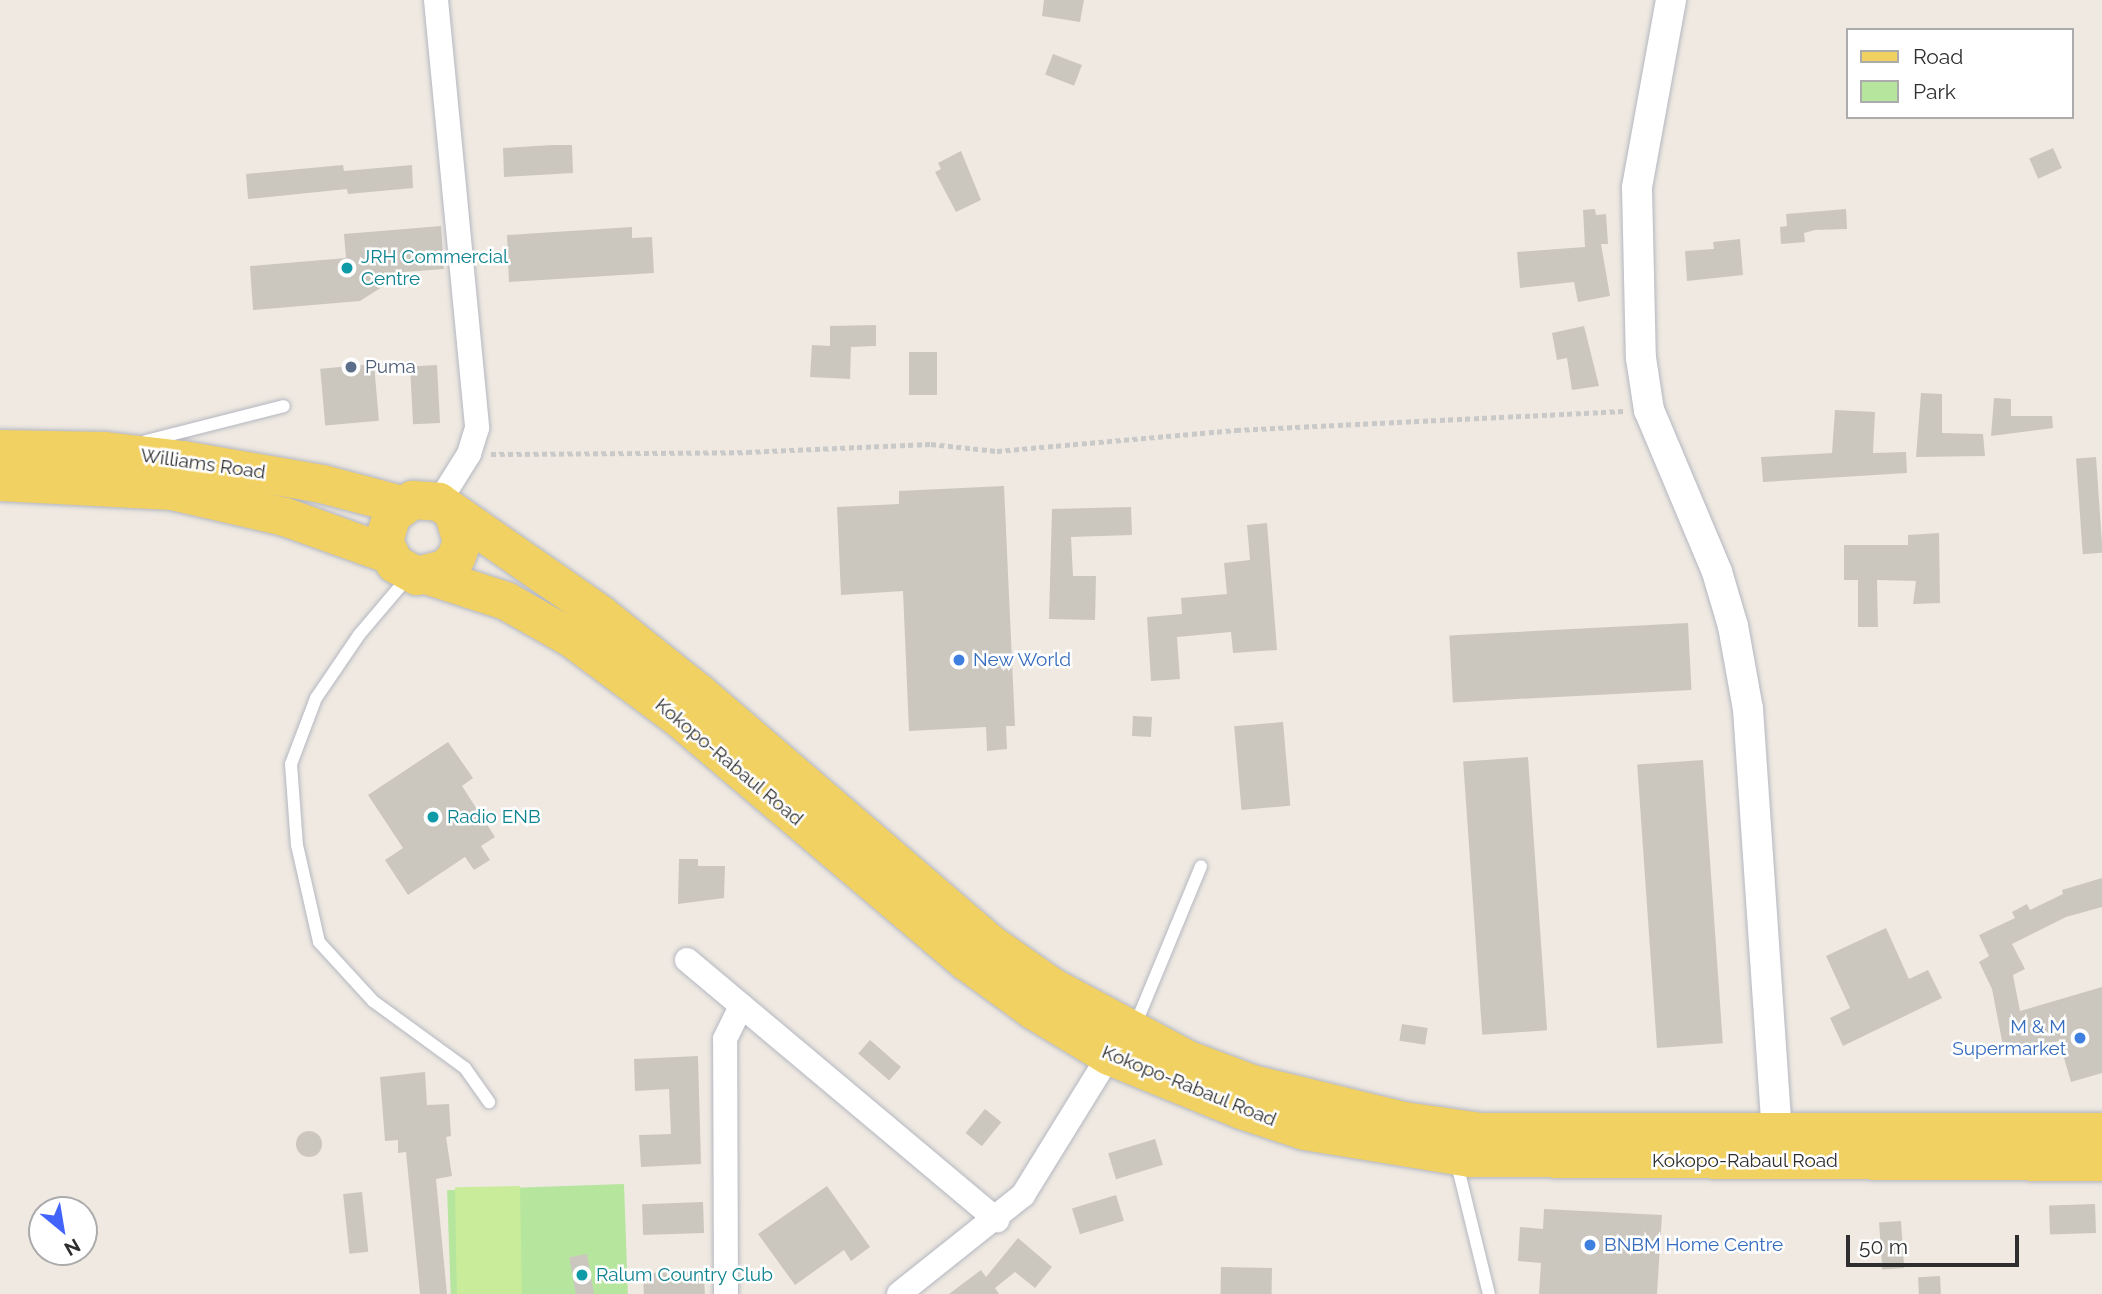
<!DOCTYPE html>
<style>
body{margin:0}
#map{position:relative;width:2102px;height:1294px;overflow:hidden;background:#efe9e1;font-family:Raleway,sans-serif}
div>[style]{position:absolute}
.green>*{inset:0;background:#b6e59e;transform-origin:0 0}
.pitch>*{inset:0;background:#c9ec9a;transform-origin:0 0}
.building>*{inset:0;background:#cbc7bf;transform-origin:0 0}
.round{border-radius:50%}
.path>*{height:4.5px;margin-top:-2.25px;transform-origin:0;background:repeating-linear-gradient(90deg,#c9c9c9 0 5px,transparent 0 8.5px)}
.roads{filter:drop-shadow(0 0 2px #b4b7c1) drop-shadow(0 0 2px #b4b7c1)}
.service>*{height:12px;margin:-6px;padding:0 6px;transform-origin:6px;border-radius:6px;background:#fff}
.minor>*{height:24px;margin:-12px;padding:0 12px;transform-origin:12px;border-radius:12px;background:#fff}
.tertiary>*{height:30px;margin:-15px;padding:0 15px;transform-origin:15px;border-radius:15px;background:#fff}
.primary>*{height:38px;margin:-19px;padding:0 19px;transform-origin:19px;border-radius:19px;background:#f2d163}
.dots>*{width:19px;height:19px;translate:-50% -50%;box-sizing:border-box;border:4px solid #fff;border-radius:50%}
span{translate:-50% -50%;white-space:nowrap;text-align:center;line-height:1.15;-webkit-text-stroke:5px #fff;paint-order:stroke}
.culture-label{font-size:19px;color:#0d838f}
.left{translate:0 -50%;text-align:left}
.service-label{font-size:19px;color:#4e5e75}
.street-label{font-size:19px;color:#2e2e2e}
.shop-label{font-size:19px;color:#366cbe}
.right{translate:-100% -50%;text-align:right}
.legend{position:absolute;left:1846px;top:28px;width:228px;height:91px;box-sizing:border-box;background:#fff;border:2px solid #ababab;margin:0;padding:9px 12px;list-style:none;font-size:21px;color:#2e2e2e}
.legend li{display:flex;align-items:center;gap:14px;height:35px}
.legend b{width:35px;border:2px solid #ababab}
.north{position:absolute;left:28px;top:1196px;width:70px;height:70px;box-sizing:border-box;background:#fff;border:2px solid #ababab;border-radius:50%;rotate:150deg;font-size:19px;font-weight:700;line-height:28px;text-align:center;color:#2e2e2e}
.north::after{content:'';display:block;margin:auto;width:24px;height:32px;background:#4264fb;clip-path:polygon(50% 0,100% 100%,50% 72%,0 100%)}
.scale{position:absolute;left:1846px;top:1235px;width:173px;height:32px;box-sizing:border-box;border:4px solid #2e2e2e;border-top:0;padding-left:9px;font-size:21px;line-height:24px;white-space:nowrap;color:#2e2e2e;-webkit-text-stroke:5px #fff;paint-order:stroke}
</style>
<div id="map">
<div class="green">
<div style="left:624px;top:1184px;width:110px;height:177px;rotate:88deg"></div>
</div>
<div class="pitch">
<div style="left:520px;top:1186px;width:108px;height:65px;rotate:89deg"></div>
</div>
<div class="building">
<div style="clip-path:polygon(1044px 0,1084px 0,1080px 22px,1042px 16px)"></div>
<div style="left:1053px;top:54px;width:31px;height:22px;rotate:21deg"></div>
<div style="clip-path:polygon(552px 145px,572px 145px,573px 173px,504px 177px,503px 148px)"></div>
<div style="left:2053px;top:148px;width:22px;height:26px;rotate:66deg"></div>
<div style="clip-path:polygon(961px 151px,981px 200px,956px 212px,935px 172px,941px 169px,938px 163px)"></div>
<div style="clip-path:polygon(343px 165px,344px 171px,412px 165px,413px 188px,348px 194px,347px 189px,248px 199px,246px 174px)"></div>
<div style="clip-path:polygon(1595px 209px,1596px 215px,1606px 214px,1608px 244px,1601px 244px,1610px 296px,1578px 302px,1574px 282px,1520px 288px,1517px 252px,1585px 247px,1583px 210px)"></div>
<div style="clip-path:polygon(1846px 209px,1847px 229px,1815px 230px,1804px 233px,1805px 242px,1781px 244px,1780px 227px,1787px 226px,1786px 214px)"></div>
<div style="clip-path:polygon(441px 226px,444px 269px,390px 273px,390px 282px,360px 301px,253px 310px,250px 266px,346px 258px,344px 234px)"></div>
<div style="clip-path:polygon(632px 227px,632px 238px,652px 237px,654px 273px,509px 282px,507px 235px)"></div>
<div style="clip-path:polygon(1740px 239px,1743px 275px,1687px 281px,1685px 251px,1714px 249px,1713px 242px)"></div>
<div style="clip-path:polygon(876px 325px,876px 346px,851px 347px,850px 379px,810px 377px,812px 345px,830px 346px,830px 326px)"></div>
<div style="clip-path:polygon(1584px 326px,1599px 386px,1572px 390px,1567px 358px,1557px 360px,1552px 333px)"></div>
<div style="left:909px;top:352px;width:28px;height:43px"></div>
<div style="left:374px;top:364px;width:57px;height:54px;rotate:85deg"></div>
<div style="left:437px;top:365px;width:58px;height:27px;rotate:87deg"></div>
<div style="clip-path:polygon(1921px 393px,1942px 394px,1942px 433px,1983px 434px,1985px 456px,1916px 457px)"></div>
<div style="clip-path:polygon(1994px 398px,2011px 399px,2011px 416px,2052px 416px,2053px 428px,1991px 436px)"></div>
<div style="clip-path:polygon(1835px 410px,1875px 412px,1873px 453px,1906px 452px,1907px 473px,1763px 482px,1761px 457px,1832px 453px)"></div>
<div style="left:2096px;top:457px;width:96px;height:20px;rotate:86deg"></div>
<div style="clip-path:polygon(1004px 486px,1015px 726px,1006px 726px,1007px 749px,987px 751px,986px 727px,909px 731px,903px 591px,841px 595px,837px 507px,899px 504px,899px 491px)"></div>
<div style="clip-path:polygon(1131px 507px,1132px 535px,1071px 537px,1073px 576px,1096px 576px,1095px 620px,1049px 619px,1052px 509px)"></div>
<div style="clip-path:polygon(1267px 523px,1277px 650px,1233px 653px,1231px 632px,1177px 637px,1180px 679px,1151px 681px,1147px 617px,1182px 614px,1181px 598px,1227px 594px,1224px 563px,1250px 560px,1247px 525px)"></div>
<div style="clip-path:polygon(1939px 533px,1940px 603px,1913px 604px,1916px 581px,1877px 580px,1878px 627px,1858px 627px,1858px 580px,1844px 580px,1844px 545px,1908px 545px,1908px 535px)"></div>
<div style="left:1688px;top:623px;width:67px;height:239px;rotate:87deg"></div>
<div style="left:1133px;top:716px;width:19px;height:20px;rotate:3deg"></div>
<div style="left:1283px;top:722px;width:84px;height:49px;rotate:85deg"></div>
<div style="clip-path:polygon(448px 742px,473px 778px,462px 786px,495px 837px,481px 846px,490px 860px,474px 870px,465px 857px,408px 895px,385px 860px,403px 848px,368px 795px)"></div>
<div style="left:1528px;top:757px;width:274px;height:65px;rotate:86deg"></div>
<div style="left:1703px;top:760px;width:284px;height:66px;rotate:86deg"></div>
<div style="clip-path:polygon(679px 859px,698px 859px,698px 866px,725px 866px,724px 898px,678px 904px)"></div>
<div style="clip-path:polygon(2102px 878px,2102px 907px,2066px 917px,2012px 944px,2025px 969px,2013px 975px,2020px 1011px,2102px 987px,2102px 1073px,2071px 1082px,2059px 1041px,2004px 1051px,1992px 989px,1979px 962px,1989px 956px,1979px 935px,2015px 918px,2012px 912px,2027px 904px,2030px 910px,2063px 894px,2062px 890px)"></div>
<div style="clip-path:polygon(1886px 928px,1909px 979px,1928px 970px,1942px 998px,1843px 1046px,1830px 1018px,1850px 1008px,1826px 956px)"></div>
<div style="left:1402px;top:1024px;width:26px;height:17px;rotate:9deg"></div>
<div style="left:870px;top:1040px;width:41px;height:18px;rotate:41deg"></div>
<div style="clip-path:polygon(698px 1056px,701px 1164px,641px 1167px,639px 1135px,671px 1134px,669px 1089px,635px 1091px,634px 1059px)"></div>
<div style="clip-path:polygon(425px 1072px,427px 1105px,449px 1104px,451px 1136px,446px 1137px,452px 1176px,436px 1179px,447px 1294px,420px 1294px,406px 1152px,398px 1153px,398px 1140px,385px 1141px,380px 1077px)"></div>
<div style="left:985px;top:1109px;width:21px;height:31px;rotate:39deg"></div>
<div class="round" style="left:296px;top:1131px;width:26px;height:26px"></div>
<div style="left:1155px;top:1139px;width:27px;height:49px;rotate:73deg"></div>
<div style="clip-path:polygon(827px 1186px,870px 1247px,851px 1261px,844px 1250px,795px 1285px,758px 1234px)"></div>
<div style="left:362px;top:1192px;width:60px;height:19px;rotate:84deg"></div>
<div style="left:1116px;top:1195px;width:27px;height:46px;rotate:73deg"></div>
<div style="left:703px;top:1202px;width:31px;height:61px;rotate:88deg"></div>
<div style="left:2095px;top:1204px;width:29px;height:46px;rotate:88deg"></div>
<div style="clip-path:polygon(1544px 1209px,1662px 1215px,1657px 1294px,1539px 1294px,1541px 1263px,1518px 1261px,1520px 1227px,1543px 1229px)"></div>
<div style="left:1901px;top:1221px;width:47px;height:22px;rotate:86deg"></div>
<div style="clip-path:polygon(1018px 1238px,1052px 1267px,1035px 1288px,1015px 1272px,995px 1288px,999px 1294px,949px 1294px,981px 1270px,986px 1277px)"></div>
<div style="left:587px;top:1254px;width:41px;height:18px;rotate:80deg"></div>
<div style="left:1221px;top:1267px;width:51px;height:27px;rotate:1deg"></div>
<div style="left:704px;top:1271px;width:23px;height:61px;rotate:88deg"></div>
<div style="left:1940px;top:1276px;width:18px;height:22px;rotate:87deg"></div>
</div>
<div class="path">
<div style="left:491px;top:454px;width:256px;rotate:-0.4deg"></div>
<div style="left:747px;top:452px;width:184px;rotate:-2.5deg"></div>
<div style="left:931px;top:444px;width:66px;rotate:6.1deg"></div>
<div style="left:997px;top:451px;width:240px;rotate:-5deg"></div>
<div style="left:1236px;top:430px;width:388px;rotate:-2.8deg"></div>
</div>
<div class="roads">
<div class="service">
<div style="left:146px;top:441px;width:142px;rotate:-14.2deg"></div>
<div style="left:409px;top:576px;width:77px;rotate:130.3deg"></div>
<div style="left:359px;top:635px;width:76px;rotate:124.3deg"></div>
<div style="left:316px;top:698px;width:71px;rotate:110.7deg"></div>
<div style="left:291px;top:764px;width:81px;rotate:85.8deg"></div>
<div style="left:297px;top:845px;width:99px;rotate:77.2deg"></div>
<div style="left:319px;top:942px;width:80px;rotate:47.5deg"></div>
<div style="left:373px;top:1001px;width:114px;rotate:36.1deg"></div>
<div style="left:465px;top:1068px;width:42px;rotate:54.8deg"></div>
<div style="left:1134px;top:1028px;width:175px;rotate:-67.5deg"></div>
<div style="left:1456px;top:1160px;width:138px;rotate:76.2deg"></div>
</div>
<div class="minor">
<div style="left:436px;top:0;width:430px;rotate:84.5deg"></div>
<div style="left:477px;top:428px;width:27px;rotate:107deg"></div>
<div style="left:469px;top:454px;width:57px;rotate:122deg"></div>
<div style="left:687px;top:960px;width:405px;rotate:40deg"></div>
<div style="left:726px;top:1294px;width:255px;rotate:-90.2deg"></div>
<div style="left:725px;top:1039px;width:37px;rotate:-64deg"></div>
<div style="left:899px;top:1294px;width:159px;rotate:-38.6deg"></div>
<div style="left:1023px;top:1195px;width:163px;rotate:-58.3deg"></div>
</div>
<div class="tertiary">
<div style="left:1671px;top:0;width:191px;rotate:100.3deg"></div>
<div style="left:1637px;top:188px;width:170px;rotate:88.7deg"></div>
<div style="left:1641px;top:358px;width:53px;rotate:81.3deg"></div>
<div style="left:1649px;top:410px;width:176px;rotate:67.2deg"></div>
<div style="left:1717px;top:572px;width:56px;rotate:73.5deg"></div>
<div style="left:1733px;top:626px;width:84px;rotate:79.8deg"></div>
<div style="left:1748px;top:709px;width:423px;rotate:86.1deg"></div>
</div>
<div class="primary">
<div style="left:0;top:449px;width:105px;rotate:1.1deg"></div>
<div style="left:105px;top:451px;width:79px;rotate:6.6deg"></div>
<div style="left:183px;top:460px;width:141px;rotate:9.8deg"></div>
<div style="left:322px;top:484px;width:83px;rotate:14.7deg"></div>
<div style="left:0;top:482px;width:172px;rotate:3deg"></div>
<div style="left:172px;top:491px;width:116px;rotate:13deg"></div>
<div style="left:285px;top:517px;width:109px;rotate:19.8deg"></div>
<div style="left:453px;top:512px;width:31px;rotate:73deg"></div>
<div style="left:462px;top:542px;width:17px;rotate:111deg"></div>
<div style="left:456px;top:558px;width:16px;rotate:135deg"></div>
<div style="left:445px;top:569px;width:29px;rotate:166deg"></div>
<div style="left:417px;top:576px;width:25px;rotate:-151deg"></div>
<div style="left:395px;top:564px;width:25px;rotate:-116deg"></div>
<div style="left:384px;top:541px;width:27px;rotate:-73deg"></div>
<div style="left:392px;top:515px;width:26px;rotate:-36deg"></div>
<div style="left:413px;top:500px;width:26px;rotate:4deg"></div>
<div style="left:439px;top:502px;width:196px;rotate:34.8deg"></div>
<div style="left:600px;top:614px;width:127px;rotate:38.6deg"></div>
<div style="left:699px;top:693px;width:381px;rotate:40.7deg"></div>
<div style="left:988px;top:942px;width:78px;rotate:35.1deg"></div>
<div style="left:1052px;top:987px;width:152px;rotate:28.2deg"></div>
<div style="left:1186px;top:1059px;width:71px;rotate:20.7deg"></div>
<div style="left:1252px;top:1084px;width:156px;rotate:13.7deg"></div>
<div style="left:1404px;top:1121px;width:78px;rotate:8.1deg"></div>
<div style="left:1481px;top:1132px;width:621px"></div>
<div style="left:429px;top:576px;width:81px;rotate:18deg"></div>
<div style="left:506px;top:601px;width:77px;rotate:29.6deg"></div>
<div style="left:573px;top:639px;width:132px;rotate:36.7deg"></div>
<div style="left:679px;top:718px;width:377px;rotate:40.3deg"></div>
<div style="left:967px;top:962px;width:82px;rotate:36deg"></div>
<div style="left:1033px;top:1010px;width:89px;rotate:31.2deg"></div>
<div style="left:1109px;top:1056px;width:143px;rotate:22.2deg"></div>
<div style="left:1241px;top:1110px;width:67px;rotate:18.2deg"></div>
<div style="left:1305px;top:1131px;width:167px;rotate:9.3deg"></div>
<div style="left:1470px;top:1158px;width:632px;rotate:0.36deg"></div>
</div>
</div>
<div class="dots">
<div style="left:347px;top:268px;background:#0f9aa8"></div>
<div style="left:351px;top:367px;background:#5c6f8a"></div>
<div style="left:959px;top:660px;background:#3f7fe0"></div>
<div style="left:433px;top:817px;background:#0f9aa8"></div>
<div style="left:2080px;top:1038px;background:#3f7fe0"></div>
<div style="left:1590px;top:1245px;background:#3f7fe0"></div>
<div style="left:582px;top:1275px;background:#0f9aa8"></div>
</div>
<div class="culture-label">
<span class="left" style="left:361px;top:268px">JRH Commercial<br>Centre</span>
<span class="left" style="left:447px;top:817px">Radio ENB</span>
<span class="left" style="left:596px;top:1275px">Ralum Country Club</span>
</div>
<div class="service-label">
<span class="left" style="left:365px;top:367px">Puma</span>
</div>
<div class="street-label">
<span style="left:203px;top:464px;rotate:8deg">Williams Road</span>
<span style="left:729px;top:762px;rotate:40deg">Kokopo-Rabaul Road</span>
<span style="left:1189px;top:1086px;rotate:22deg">Kokopo-Rabaul Road</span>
<span style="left:1745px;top:1161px">Kokopo-Rabaul Road</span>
</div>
<div class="shop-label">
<span class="left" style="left:973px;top:660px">New World</span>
<span class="right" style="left:2066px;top:1038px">M &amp; M<br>Supermarket</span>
<span class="left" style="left:1604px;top:1245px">BNBM Home Centre</span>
</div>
<ul class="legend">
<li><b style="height:9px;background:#f2d163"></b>Road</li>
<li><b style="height:19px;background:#b6e59e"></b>Park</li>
</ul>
<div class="north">N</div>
<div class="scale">50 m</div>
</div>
